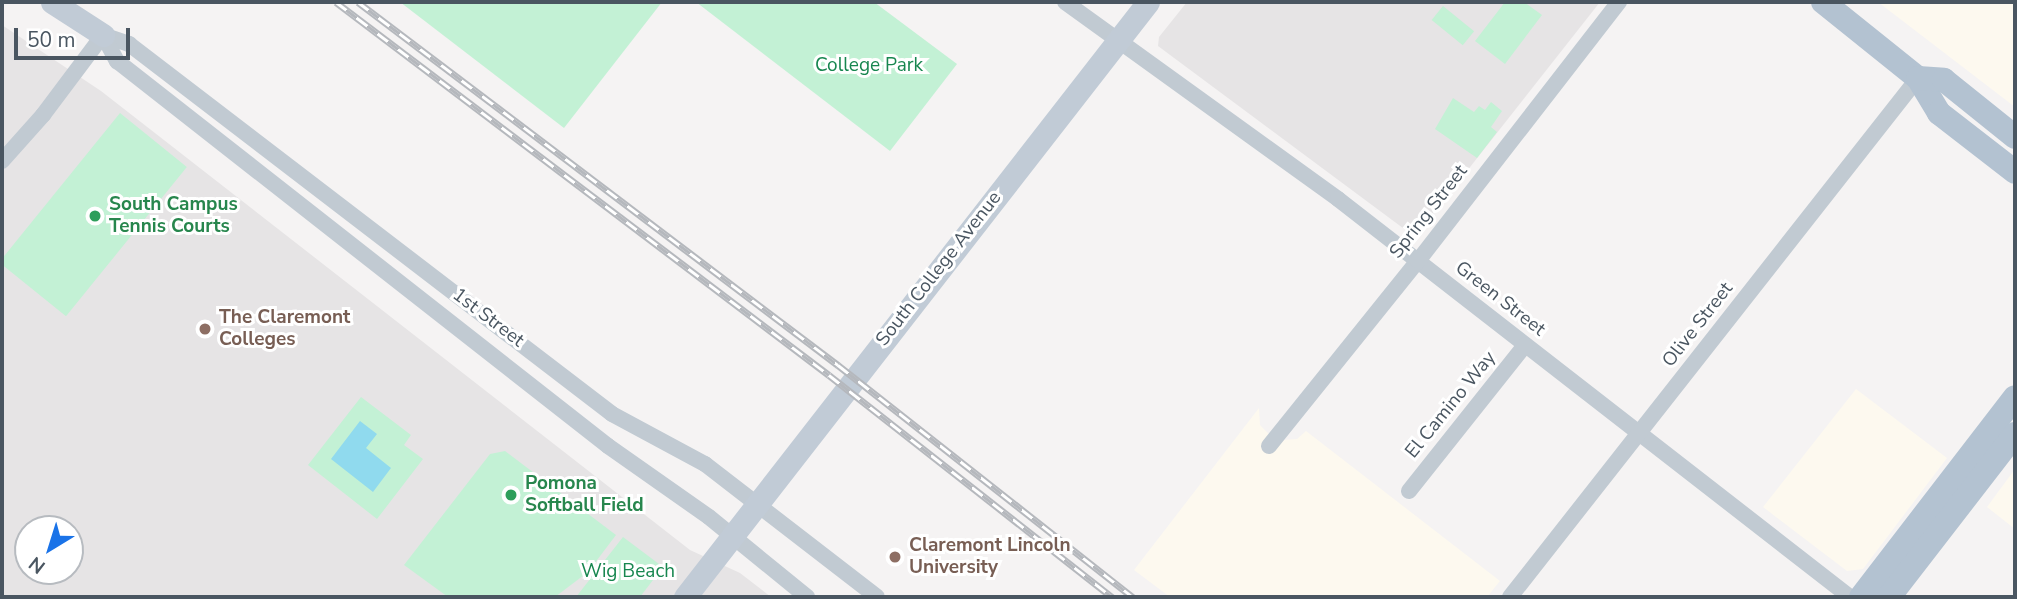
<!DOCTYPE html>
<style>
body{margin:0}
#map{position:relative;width:2017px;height:599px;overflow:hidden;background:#f5f3f3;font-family:"Nunito Sans",sans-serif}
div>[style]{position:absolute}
.commercial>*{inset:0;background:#fdf9ef}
.education>*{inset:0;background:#e6e4e5}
.green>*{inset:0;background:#c3f1d5;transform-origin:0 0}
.water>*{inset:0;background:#90daee}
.street>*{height:16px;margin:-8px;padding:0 8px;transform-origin:8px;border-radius:8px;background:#c1cad2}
.secondary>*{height:23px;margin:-11.5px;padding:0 11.5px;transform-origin:11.5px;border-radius:11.5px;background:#c1cbd6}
.primary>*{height:24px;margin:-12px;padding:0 12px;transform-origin:12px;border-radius:12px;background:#b3c2d1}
.rail>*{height:7px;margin-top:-3.5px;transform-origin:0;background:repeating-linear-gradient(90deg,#fff 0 13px,#b5b8bd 0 26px);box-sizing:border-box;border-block:2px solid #b5b8bd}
.dots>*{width:19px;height:19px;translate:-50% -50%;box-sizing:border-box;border:4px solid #fff;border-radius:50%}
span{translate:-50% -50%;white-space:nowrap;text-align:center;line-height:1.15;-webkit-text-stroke:6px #fff;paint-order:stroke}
.park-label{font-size:19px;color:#17864f}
.leisure-label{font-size:19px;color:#27864d;font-weight:700}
.left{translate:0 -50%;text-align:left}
.street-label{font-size:19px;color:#4a5661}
.education-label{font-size:19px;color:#785e54;font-weight:700}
.frame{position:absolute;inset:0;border:4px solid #4a5661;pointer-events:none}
.north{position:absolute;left:14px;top:515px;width:70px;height:70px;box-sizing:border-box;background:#fff;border:2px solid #b7bbc0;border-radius:50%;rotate:218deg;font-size:19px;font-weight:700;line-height:28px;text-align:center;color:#4a5661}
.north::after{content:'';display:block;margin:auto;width:24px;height:32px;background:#1a73e8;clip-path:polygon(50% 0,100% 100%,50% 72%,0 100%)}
.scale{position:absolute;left:14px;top:28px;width:116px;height:32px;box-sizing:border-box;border:4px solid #4a5661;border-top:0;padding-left:9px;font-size:21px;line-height:24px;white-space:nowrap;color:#4a5661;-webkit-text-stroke:5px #fff;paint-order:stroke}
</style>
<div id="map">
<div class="commercial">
<div style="clip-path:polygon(1878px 2px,2015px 2px,2015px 107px)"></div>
<div style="clip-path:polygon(1856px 389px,1947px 458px,1863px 569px,1847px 571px,1763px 507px)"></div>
<div style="clip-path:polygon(1259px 408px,1260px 425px,1271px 436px,1283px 440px,1297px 439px,1306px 431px,1500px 581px,1487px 597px,1170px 597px,1134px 570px)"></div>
<div style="clip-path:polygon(2015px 469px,2015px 529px,1987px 507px)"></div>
</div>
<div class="education">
<div style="clip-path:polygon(1187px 2px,1600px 2px,1415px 237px,1158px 46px,1159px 37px)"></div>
<div style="clip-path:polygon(evenodd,2px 25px,101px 91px,690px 550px,740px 573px,771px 597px,2px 597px,2px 25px,28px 529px,70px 529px,70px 571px,28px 571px,28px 529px)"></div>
</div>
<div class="green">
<div style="clip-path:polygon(400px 2px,662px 2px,564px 128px)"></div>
<div style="clip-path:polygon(696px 2px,874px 2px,957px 64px,890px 151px)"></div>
<div style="clip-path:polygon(1505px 2px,1524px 2px,1542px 15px,1505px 64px,1475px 41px)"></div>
<div style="left:1443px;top:6px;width:40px;height:18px;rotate:39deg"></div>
<div style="clip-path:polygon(1453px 98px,1474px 112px,1479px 106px,1485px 110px,1491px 102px,1502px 111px,1491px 127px,1497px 132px,1477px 158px,1435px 129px)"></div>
<div style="left:120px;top:113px;width:86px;height:192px;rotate:39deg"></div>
<div style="clip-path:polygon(361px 397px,411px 435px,404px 445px,423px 459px,377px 519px,308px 465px)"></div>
<div style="clip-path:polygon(505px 451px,616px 535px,588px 572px,555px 597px,448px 597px,404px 565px,490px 454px)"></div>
<div style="clip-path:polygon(623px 537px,663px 567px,640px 597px,576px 597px)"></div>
</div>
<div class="water">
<div style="clip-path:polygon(360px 421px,377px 434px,366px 448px,391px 468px,373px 492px,331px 459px)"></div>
</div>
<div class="street">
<div style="left:1065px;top:2px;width:337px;rotate:35.8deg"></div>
<div style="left:1338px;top:199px;width:648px;rotate:37.86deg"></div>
<div style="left:103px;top:35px;width:28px;rotate:19deg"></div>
<div style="left:129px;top:44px;width:608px;rotate:37.45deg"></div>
<div style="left:612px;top:414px;width:106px;rotate:28.3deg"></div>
<div style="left:705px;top:464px;width:217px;rotate:37.7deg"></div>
<div style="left:103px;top:35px;width:30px;rotate:62deg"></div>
<div style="left:117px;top:61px;width:624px;rotate:38.1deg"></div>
<div style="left:608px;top:446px;width:123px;rotate:35.1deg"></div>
<div style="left:709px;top:517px;width:127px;rotate:39.2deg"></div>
<div style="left:2px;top:161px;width:62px;rotate:-48.3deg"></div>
<div style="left:43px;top:115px;width:100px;rotate:-53.1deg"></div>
<div style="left:1269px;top:446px;width:238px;rotate:-51.2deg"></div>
<div style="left:1418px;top:261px;width:328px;rotate:-52.2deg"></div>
<div style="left:1409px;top:491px;width:186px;rotate:-51.5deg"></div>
<div style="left:1510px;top:597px;width:660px;rotate:-51.83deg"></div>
</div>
<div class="secondary">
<div style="left:52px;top:2px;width:61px;rotate:32.9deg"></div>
<div style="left:685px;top:597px;width:754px;rotate:-52.11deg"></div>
</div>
<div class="primary">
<div style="left:1823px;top:2px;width:122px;rotate:38.7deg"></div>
<div style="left:1918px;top:78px;width:41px;rotate:59deg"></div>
<div style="left:1939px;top:113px;width:96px;rotate:37.8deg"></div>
<div style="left:1918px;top:78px;width:26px;rotate:4deg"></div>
<div style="left:1944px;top:80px;width:91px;rotate:38.8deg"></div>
<div style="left:1861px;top:597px;width:252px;rotate:-52.4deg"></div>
<div style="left:1889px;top:597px;width:206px;rotate:-52.3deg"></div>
</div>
<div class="rail">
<div style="left:336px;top:2px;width:618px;rotate:37.11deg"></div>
<div style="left:829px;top:375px;width:360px;rotate:38.1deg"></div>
<div style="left:358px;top:2px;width:602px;rotate:37.1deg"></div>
<div style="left:838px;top:365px;width:375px;rotate:38.2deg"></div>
</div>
<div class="dots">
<div style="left:95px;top:216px;background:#2e9e5b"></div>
<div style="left:205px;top:329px;background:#8d6e63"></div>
<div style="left:511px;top:495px;background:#2e9e5b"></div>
<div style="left:895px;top:557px;background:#8d6e63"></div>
</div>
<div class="park-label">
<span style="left:869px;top:66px">College Park</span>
<span style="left:628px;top:572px">Wig Beach</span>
</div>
<div class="leisure-label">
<span class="left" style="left:109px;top:216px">South Campus<br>Tennis Courts</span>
<span class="left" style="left:525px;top:495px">Pomona<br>Softball Field</span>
</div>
<div class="street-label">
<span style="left:1429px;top:212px;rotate:-52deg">Spring Street</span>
<span style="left:939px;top:269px;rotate:-52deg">South College Avenue</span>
<span style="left:1500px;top:299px;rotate:38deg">Green Street</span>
<span style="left:488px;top:318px;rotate:37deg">1st Street</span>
<span style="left:1698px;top:325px;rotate:-52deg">Olive Street</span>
<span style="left:1451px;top:405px;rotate:-51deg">El Camino Way</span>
</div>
<div class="education-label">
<span class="left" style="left:219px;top:329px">The Claremont<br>Colleges</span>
<span class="left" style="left:909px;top:557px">Claremont Lincoln<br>University</span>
</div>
<div class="frame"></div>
<div class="north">N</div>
<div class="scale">50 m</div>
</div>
